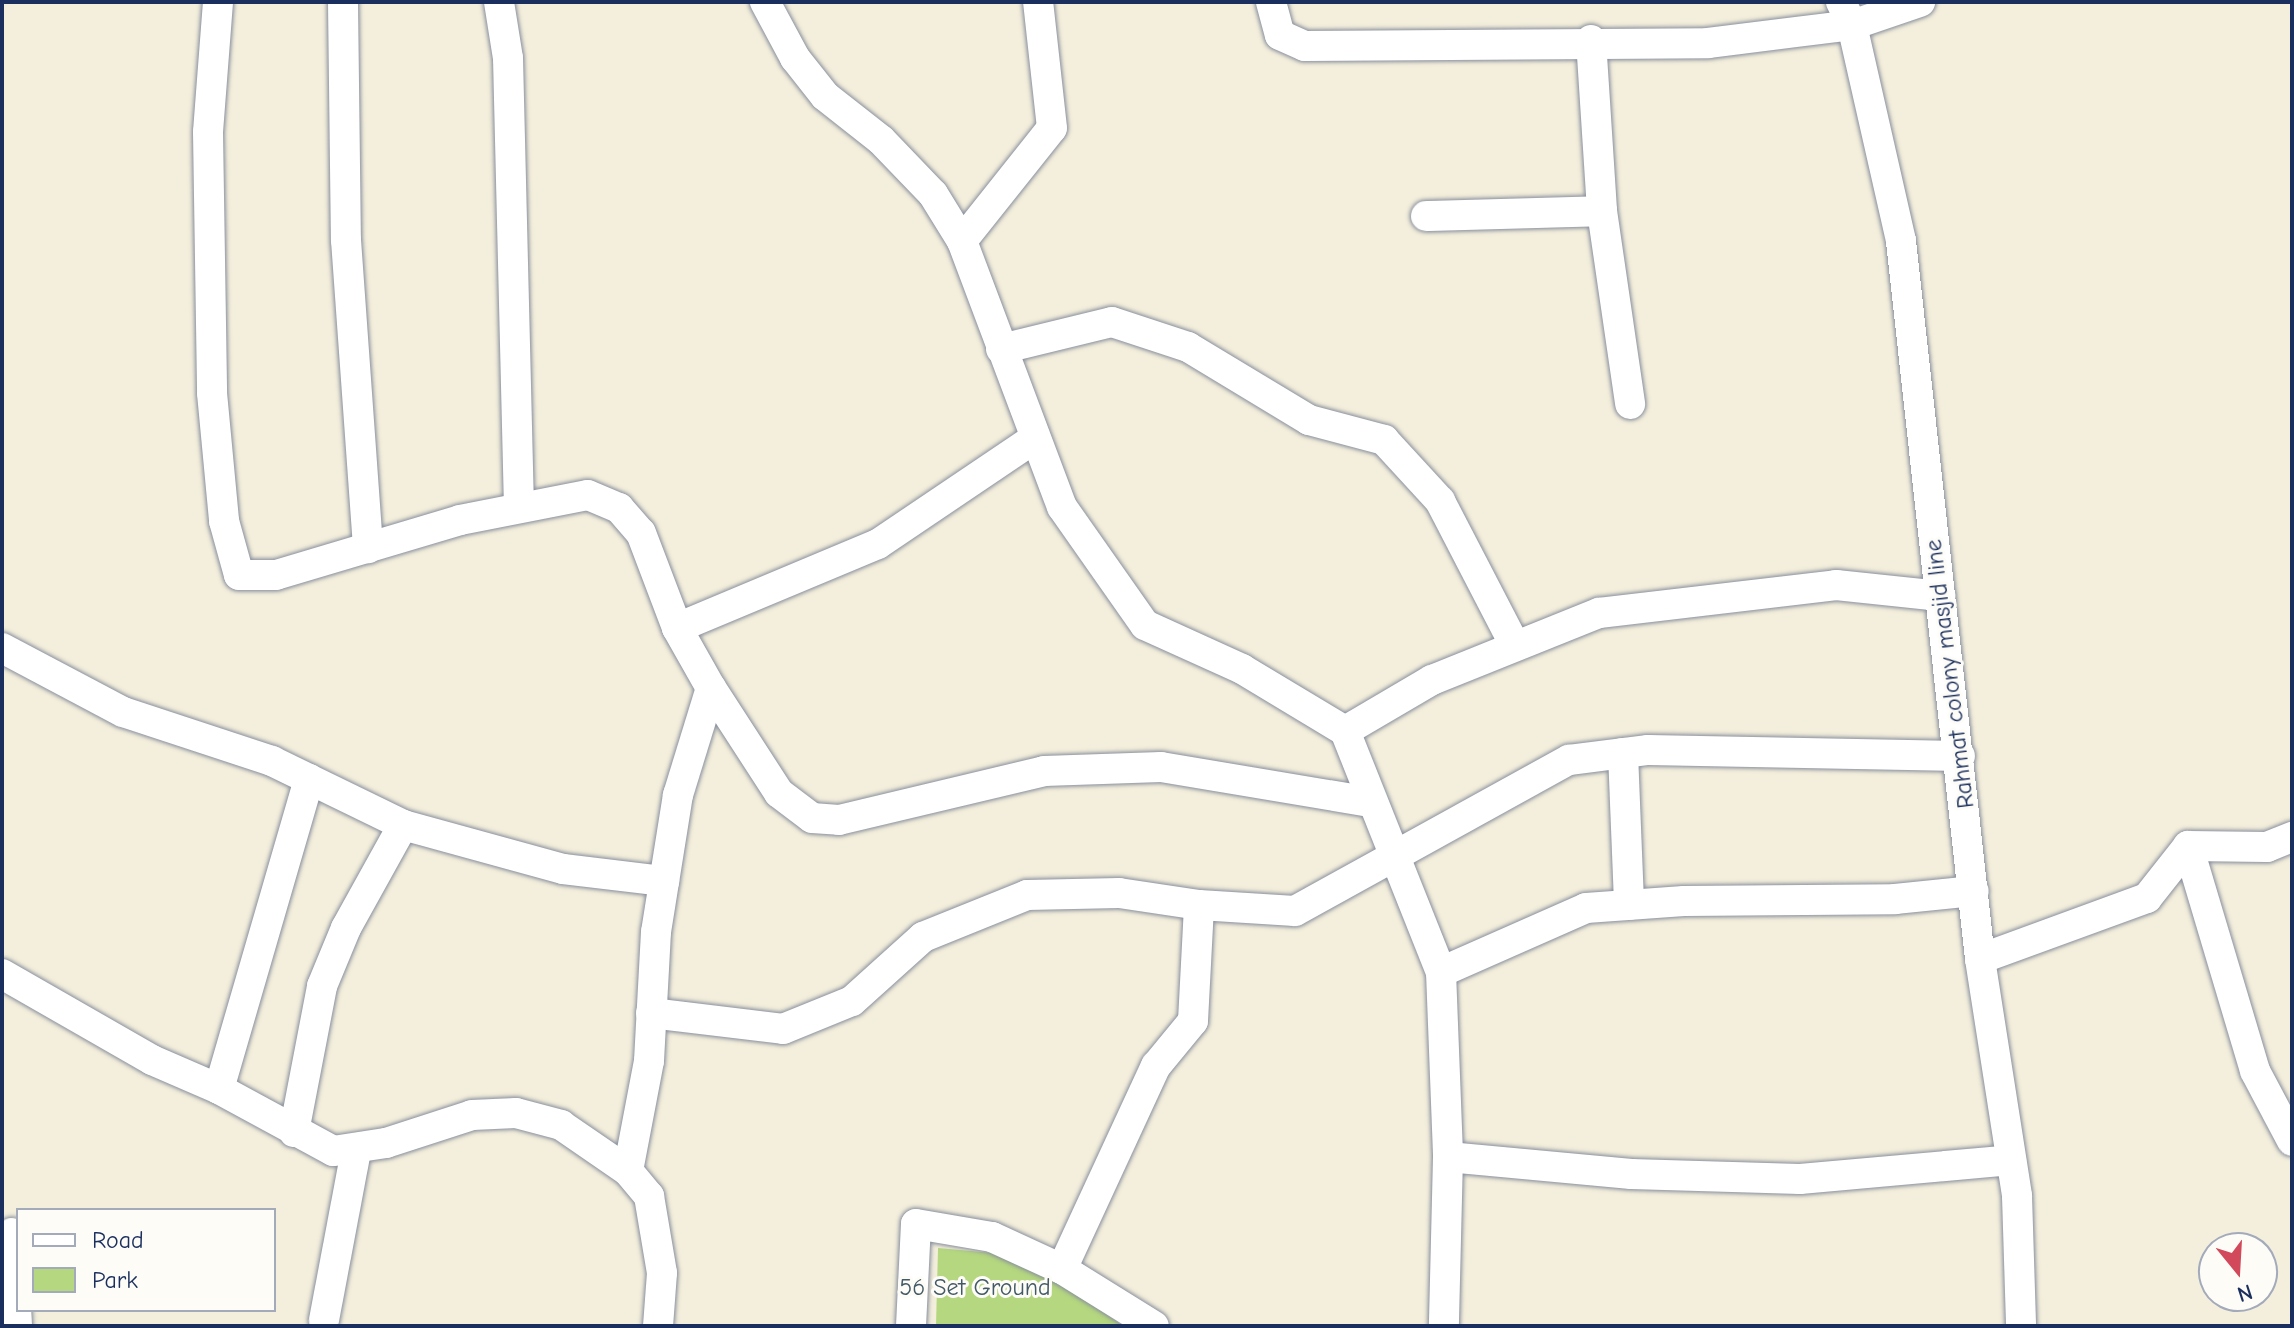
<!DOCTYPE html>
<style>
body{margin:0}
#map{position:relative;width:2294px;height:1328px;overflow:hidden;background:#f4efdc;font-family:"Comic Neue",sans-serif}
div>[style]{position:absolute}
.green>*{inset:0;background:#b5d77f}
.roads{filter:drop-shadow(0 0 2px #888f9d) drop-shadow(0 0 2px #888f9d)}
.street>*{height:30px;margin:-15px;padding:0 15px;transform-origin:15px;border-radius:15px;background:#fff}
span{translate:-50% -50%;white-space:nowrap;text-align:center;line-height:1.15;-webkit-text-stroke:6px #fdfcf7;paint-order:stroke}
.street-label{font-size:24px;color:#1b2f5e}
.park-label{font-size:24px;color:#425966}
.frame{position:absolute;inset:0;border:4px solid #1b2f5e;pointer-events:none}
.legend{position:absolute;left:16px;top:1208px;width:260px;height:104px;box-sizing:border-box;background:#fdfcf7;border:2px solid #a3aaba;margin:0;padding:10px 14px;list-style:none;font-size:24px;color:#1b2f5e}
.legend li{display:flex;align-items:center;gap:16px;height:40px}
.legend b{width:40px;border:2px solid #a3aaba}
.north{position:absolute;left:2198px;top:1232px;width:80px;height:80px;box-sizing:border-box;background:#fdfcf7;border:2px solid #a3aaba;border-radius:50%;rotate:162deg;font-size:22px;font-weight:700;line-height:32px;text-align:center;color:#1b2f5e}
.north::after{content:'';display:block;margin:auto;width:28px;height:36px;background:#d1495b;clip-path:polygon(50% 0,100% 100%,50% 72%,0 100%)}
</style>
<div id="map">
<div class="green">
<div style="clip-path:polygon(938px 1248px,1025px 1256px,1123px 1326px,936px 1326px)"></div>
</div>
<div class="roads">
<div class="street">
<div style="left:218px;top:2px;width:130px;rotate:94.4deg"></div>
<div style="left:208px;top:132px;width:261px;rotate:89.1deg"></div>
<div style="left:212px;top:393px;width:129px;rotate:84.6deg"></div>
<div style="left:224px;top:521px;width:56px;rotate:74.5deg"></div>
<div style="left:239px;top:575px;width:37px"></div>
<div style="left:276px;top:575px;width:192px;rotate:-16.6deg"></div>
<div style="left:460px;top:520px;width:130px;rotate:-11.1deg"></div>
<div style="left:588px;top:495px;width:34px;rotate:23deg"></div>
<div style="left:619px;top:508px;width:33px;rotate:49deg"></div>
<div style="left:641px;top:533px;width:102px;rotate:69.2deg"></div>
<div style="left:677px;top:628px;width:69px;rotate:60.5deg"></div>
<div style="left:711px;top:688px;width:125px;rotate:57.1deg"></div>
<div style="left:779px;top:793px;width:41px;rotate:37.1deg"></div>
<div style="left:812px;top:818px;width:27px;rotate:4deg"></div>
<div style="left:839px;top:820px;width:211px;rotate:-13.4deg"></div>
<div style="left:1044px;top:771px;width:117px;rotate:-2deg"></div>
<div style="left:1161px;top:767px;width:213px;rotate:9.5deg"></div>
<div style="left:343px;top:2px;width:238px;rotate:89.3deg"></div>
<div style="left:346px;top:240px;width:309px;rotate:85.9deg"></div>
<div style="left:499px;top:2px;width:57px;rotate:80.9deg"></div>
<div style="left:508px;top:58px;width:450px;rotate:88.6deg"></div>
<div style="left:765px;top:2px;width:64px;rotate:61.8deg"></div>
<div style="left:795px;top:58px;width:48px;rotate:51.7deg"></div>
<div style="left:825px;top:96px;width:71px;rotate:38.2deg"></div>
<div style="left:881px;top:140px;width:75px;rotate:46.1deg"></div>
<div style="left:933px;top:194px;width:55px;rotate:58.3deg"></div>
<div style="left:962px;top:241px;width:284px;rotate:69.4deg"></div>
<div style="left:1062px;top:507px;width:144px;rotate:54.9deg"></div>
<div style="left:1145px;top:625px;width:107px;rotate:24.4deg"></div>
<div style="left:1242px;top:669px;width:120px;rotate:31deg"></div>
<div style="left:1345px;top:731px;width:259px;rotate:68.3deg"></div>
<div style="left:1441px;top:972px;width:185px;rotate:87.8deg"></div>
<div style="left:1448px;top:1157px;width:169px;rotate:91.4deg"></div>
<div style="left:1271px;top:2px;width:34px;rotate:75deg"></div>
<div style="left:1280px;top:35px;width:27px;rotate:24deg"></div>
<div style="left:1305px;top:46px;width:403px;rotate:-0.4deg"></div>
<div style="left:1708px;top:43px;width:145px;rotate:-7.1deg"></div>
<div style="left:1852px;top:25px;width:72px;rotate:-18.7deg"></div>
<div style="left:1841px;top:2px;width:25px;rotate:64deg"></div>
<div style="left:1852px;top:25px;width:221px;rotate:77.2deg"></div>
<div style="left:1901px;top:241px;width:722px;rotate:83.72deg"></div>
<div style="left:1980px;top:959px;width:240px;rotate:81.1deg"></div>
<div style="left:2017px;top:1196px;width:130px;rotate:88.2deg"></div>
<div style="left:1591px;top:40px;width:171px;rotate:86.3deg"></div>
<div style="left:1602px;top:211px;width:195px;rotate:81.7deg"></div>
<div style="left:1426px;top:216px;width:176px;rotate:-1.6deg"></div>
<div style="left:962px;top:241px;width:144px;rotate:-51.5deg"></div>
<div style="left:1052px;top:128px;width:127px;rotate:-96.3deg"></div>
<div style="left:1001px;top:349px;width:114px;rotate:-13.7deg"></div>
<div style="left:1112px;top:322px;width:80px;rotate:18.2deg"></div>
<div style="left:1188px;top:347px;width:141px;rotate:31.1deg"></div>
<div style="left:1309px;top:420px;width:78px;rotate:14.9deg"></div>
<div style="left:1384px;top:440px;width:83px;rotate:47.4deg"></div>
<div style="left:1440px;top:501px;width:161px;rotate:62.6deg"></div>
<div style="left:677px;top:628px;width:218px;rotate:-22.7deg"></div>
<div style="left:878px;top:544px;width:189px;rotate:-34deg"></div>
<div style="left:2px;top:648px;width:137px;rotate:27.9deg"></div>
<div style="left:123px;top:712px;width:157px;rotate:18.2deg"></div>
<div style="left:272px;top:761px;width:146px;rotate:26deg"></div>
<div style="left:403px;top:825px;width:166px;rotate:15.4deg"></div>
<div style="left:563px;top:869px;width:102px;rotate:6.8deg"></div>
<div style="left:1345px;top:731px;width:101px;rotate:-30.4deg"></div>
<div style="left:1432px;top:680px;width:180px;rotate:-21.9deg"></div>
<div style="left:1599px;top:613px;width:239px;rotate:-6.7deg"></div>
<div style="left:1836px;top:585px;width:105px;rotate:6deg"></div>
<div style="left:1623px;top:753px;width:152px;rotate:87.7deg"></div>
<div style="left:2188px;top:846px;width:235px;rotate:73.4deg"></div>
<div style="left:2255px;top:1071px;width:79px;rotate:62.1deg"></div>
<div style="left:1980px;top:959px;width:178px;rotate:-20.1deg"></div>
<div style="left:2147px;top:898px;width:66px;rotate:-51.7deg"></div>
<div style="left:2188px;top:846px;width:79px;rotate:0.7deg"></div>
<div style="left:2267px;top:847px;width:27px;rotate:-22deg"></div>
<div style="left:1441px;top:972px;width:158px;rotate:-23.8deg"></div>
<div style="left:1586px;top:908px;width:98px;rotate:-4.1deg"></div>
<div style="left:1684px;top:901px;width:211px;rotate:-0.5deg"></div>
<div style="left:1895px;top:899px;width:79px;rotate:-5.8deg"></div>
<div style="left:2px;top:974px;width:173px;rotate:29.8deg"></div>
<div style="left:152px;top:1060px;width:73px;rotate:23.4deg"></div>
<div style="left:219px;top:1089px;width:130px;rotate:28.5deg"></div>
<div style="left:333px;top:1151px;width:54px;rotate:-8.6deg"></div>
<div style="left:386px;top:1143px;width:90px;rotate:-18deg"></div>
<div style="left:472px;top:1115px;width:44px;rotate:-2.6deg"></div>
<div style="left:516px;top:1113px;width:47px;rotate:14.9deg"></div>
<div style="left:561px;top:1125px;width:81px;rotate:34.5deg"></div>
<div style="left:628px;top:1171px;width:33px;rotate:50deg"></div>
<div style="left:649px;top:1196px;width:78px;rotate:80.4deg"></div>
<div style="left:662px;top:1273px;width:53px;rotate:94.3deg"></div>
<div style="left:651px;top:1013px;width:133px;rotate:6.9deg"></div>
<div style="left:783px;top:1029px;width:74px;rotate:-22.1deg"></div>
<div style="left:852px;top:1001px;width:96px;rotate:-42deg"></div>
<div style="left:923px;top:937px;width:112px;rotate:-22deg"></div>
<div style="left:1027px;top:895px;width:92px;rotate:-1.2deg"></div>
<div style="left:1119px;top:893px;width:81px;rotate:8.5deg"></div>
<div style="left:1199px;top:905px;width:96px;rotate:3.6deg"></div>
<div style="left:1295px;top:911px;width:313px;rotate:-28.9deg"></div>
<div style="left:1569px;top:760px;width:80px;rotate:-7.2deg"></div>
<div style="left:1648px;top:750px;width:312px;rotate:1.1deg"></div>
<div style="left:219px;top:1089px;width:323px;rotate:-73.8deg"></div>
<div style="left:294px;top:1132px;width:149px;rotate:-79.1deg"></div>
<div style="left:322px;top:986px;width:63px;rotate:-67.5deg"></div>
<div style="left:346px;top:928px;width:118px;rotate:-61deg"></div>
<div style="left:1448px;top:1157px;width:184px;rotate:5.3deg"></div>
<div style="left:1631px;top:1174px;width:169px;rotate:1.7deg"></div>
<div style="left:1800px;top:1179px;width:212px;rotate:-5.1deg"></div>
<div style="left:628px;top:1171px;width:112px;rotate:-79.2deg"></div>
<div style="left:649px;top:1061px;width:129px;rotate:-86.9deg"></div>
<div style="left:656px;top:932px;width:139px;rotate:-80.9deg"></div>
<div style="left:678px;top:795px;width:112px;rotate:-72.9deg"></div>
<div style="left:12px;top:1233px;width:93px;rotate:86.9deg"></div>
<div style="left:1062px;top:1269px;width:224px;rotate:-65.2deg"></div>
<div style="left:1156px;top:1066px;width:58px;rotate:-50.6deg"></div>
<div style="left:1193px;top:1021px;width:116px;rotate:-87deg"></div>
<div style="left:324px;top:1320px;width:173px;rotate:-79.3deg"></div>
<div style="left:911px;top:1326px;width:102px;rotate:-87.2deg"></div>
<div style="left:916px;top:1224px;width:77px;rotate:9.7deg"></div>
<div style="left:992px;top:1237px;width:77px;rotate:24.6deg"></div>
<div style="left:1062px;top:1269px;width:108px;rotate:31.8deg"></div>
</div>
</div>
<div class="street-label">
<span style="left:1950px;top:674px;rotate:-97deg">Rahmat colony masjid line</span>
</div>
<div class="park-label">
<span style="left:975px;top:1288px">56 Set Ground</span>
</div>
<div class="frame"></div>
<ul class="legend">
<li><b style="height:10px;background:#fff"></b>Road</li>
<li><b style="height:22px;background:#b5d77f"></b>Park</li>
</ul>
<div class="north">N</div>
</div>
